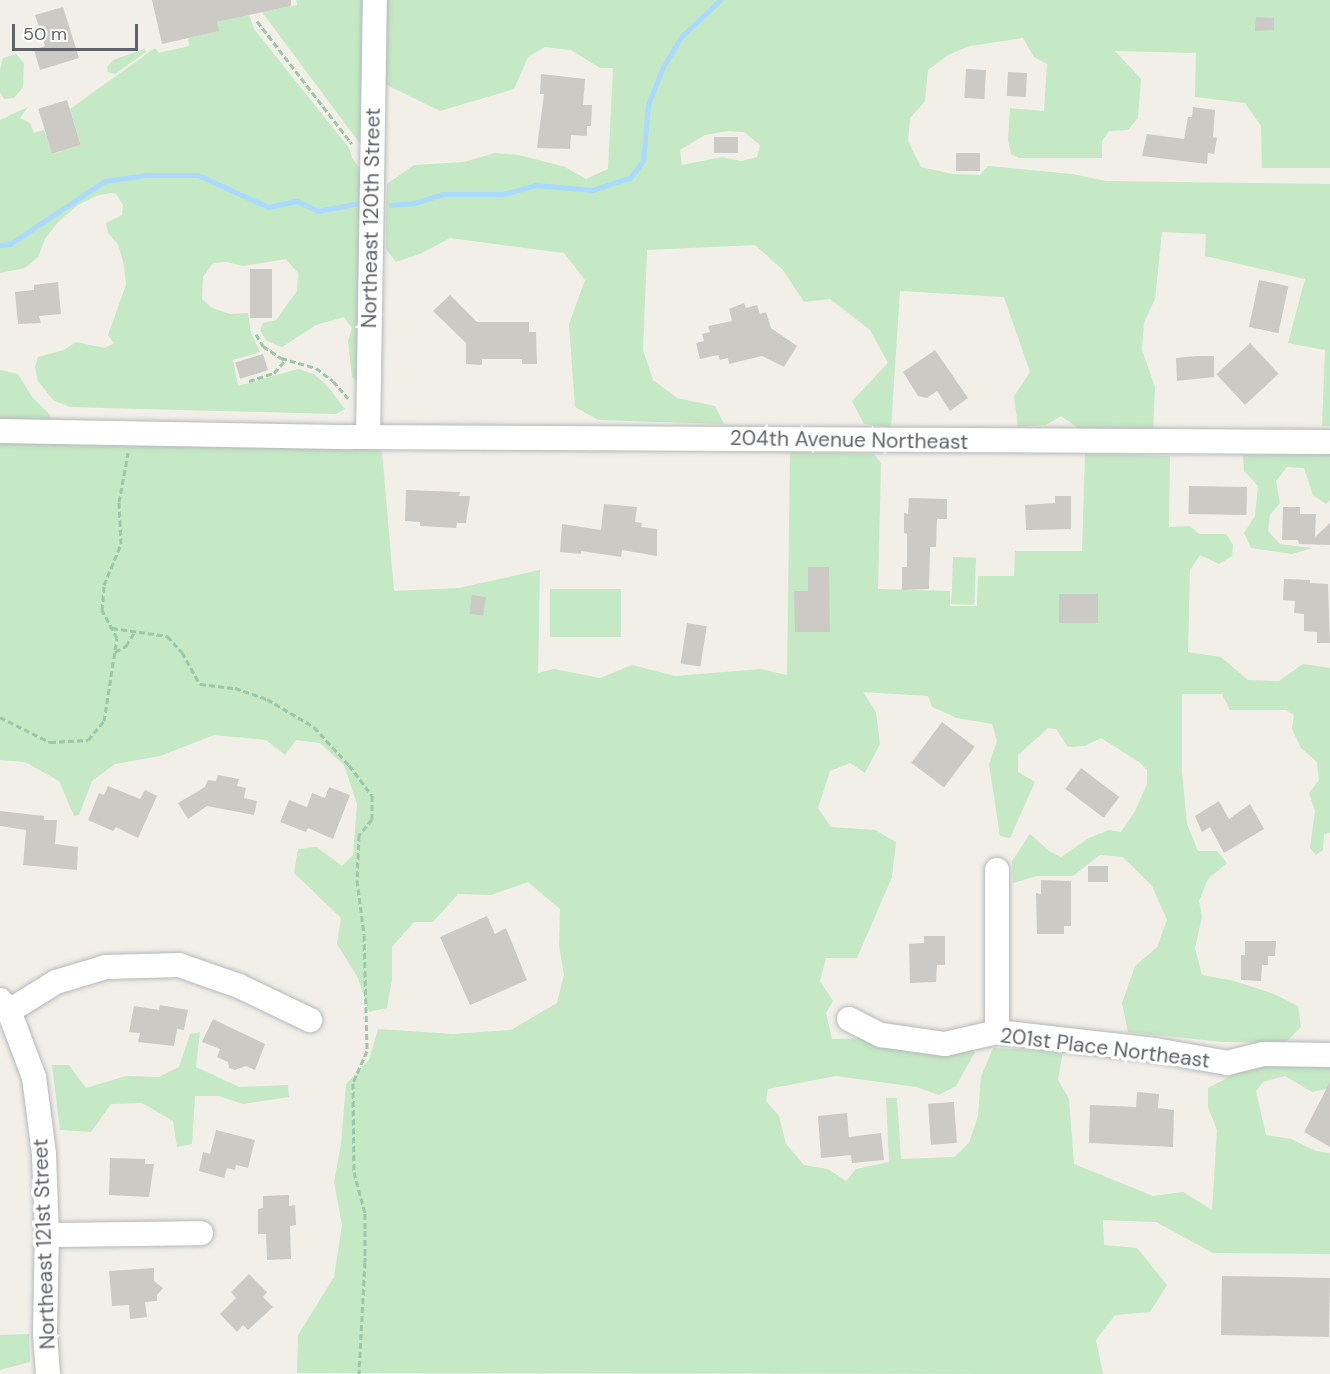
<!DOCTYPE html>
<style>
body{margin:0}
#map{position:relative;width:1330px;height:1374px;overflow:hidden;background:#f1efe8;font-family:"DM Sans",sans-serif}
div>[style]{position:absolute}
.green>*{inset:0;background:#c5e8c5;transform-origin:0 0}
.stream>*{height:5px;margin:-2.5px;padding:0 2.5px;transform-origin:2.5px;border-radius:2.5px;background:#aadaff}
.building>*{inset:0;background:#cccac5;transform-origin:0 0}
.path>*{height:3px;margin-top:-1.5px;transform-origin:0;background:repeating-linear-gradient(90deg,#9cc7a9 0 6px,transparent 0 9px)}
.roads{filter:drop-shadow(0 0 2px #b5b8bc) drop-shadow(0 0 2px #b5b8bc)}
.minor>*{height:24px;margin:-12px;padding:0 12px;transform-origin:12px;border-radius:12px;background:#fff}
span{translate:-50% -50%;white-space:nowrap;text-align:center;line-height:1.15;-webkit-text-stroke:6px #fff;paint-order:stroke}
.street-label{font-size:21px;color:#5f6368}
.scale{position:absolute;left:12px;top:24px;width:126px;height:27px;box-sizing:border-box;border:3px solid #5f6368;border-top:0;padding-left:8px;font-size:18px;line-height:21px;white-space:nowrap;color:#5f6368;-webkit-text-stroke:4px #fff;paint-order:stroke}
</style>
<div id="map">
<div class="green">
<div style="clip-path:polygon(296px 0,368px 0,364px 149px,262px 12px,297px 5px)"></div>
<div style="clip-path:polygon(evenodd,385px 0,1330px 0,1330px 168px,1262px 168px,1261px 126px,1245px 103px,1195px 97px,1196px 53px,1115px 51px,1141px 79px,1138px 118px,1128px 130px,1109px 131px,1102px 141px,1102px 158px,1019px 158px,1011px 154px,1008px 140px,1010px 108px,1044px 111px,1047px 64px,1034px 57px,1023px 38px,970px 46px,948px 55px,928px 70px,925px 101px,910px 118px,908px 141px,921px 167px,953px 174px,980px 175px,988px 166px,1072px 174px,1106px 181px,1330px 184px,1330px 426px,1322px 426px,1325px 350px,1288px 343px,1305px 279px,1205px 256px,1206px 234px,1162px 232px,1155px 299px,1144px 322px,1142px 350px,1155px 387px,1153px 433px,1085px 433px,1061px 416px,1046px 425px,1018px 427px,1014px 396px,1030px 372px,1004px 297px,900px 291px,891px 428px,864px 424px,852px 401px,888px 363px,870px 330px,830px 299px,804px 302px,783px 270px,755px 245px,647px 250px,643px 350px,653px 380px,677px 398px,715px 406px,724px 424px,598px 420px,575px 407px,569px 324px,585px 280px,564px 253px,450px 238px,422px 253px,396px 262px,386px 249px,386px 212px,387px 184px,414px 165px,464px 162px,495px 153px,519px 155px,565px 167px,586px 179px,608px 169px,613px 68px,600px 68px,571px 50px,545px 47px,528px 57px,514px 89px,440px 111px,385px 84px,385px 0,728px 131px,744px 132px,760px 145px,757px 157px,741px 161px,722px 157px,682px 165px,680px 150px,705px 135px,728px 131px)"></div>
<div style="clip-path:polygon(249px 15px,254px 29px,349px 148px,352px 158px,367px 179px,360px 377px,356px 381px,352px 377px,348px 341px,352px 328px,344px 317px,316px 325px,282px 347px,267px 341px,260px 331px,263px 323px,276px 320px,297px 291px,298px 273px,286px 259px,243px 266px,226px 262px,213px 263px,203px 277px,202px 299px,212px 308px,230px 314px,248px 313px,251px 333px,260px 352px,233px 360px,238px 386px,298px 369px,314px 374px,328px 387px,345px 409px,336px 414px,70px 407px,53px 400px,38px 381px,35px 367px,38px 357px,64px 350px,76px 342px,105px 348px,114px 343px,108px 335px,126px 285px,124px 265px,118px 244px,108px 233px,106px 223px,122px 215px,123px 205px,116px 194px,111px 193px,96px 196px,78px 205px,58px 222px,45px 239px,38px 257px,25px 268px,0 273px,0 120px,28px 107px,20px 118px,30px 123px,34px 133px,44px 130px,53px 154px,81px 145px,70px 109px,155px 48px,159px 53px,189px 46px,188px 38px,218px 31px,217px 22px)"></div>
<div style="clip-path:polygon(144px 49px,146px 52px,115px 74px,108px 72px,107px 67px,113px 60px)"></div>
<div style="clip-path:polygon(16px 54px,24px 63px,23px 87px,14px 98px,4px 99px,0 92px,0 70px,3px 58px)"></div>
<div style="clip-path:polygon(0 370px,18px 374px,32px 397px,50px 415px,51px 423px,0 422px)"></div>
<div style="clip-path:polygon(0 437px,371px 443px,382px 452px,394px 591px,459px 588px,540px 570px,538px 673px,554px 669px,600px 678px,632px 665px,675px 676px,761px 669px,787px 675px,790px 452px,874px 454px,881px 463px,878px 589px,950px 591px,950px 606px,977px 606px,978px 576px,1014px 576px,1015px 551px,1082px 551px,1085px 454px,1170px 456px,1169px 527px,1190px 526px,1199px 534px,1226px 534px,1233px 545px,1232px 556px,1219px 564px,1200px 555px,1190px 570px,1188px 652px,1221px 657px,1248px 680px,1279px 681px,1303px 664px,1330px 668px,1330px 833px,1324px 834px,1323px 850px,1316px 855px,1310px 848px,1315px 811px,1309px 793px,1319px 780px,1317px 762px,1301px 748px,1292px 729px,1294px 715px,1286px 710px,1230px 710px,1222px 694px,1182px 694px,1182px 772px,1187px 824px,1198px 851px,1217px 851px,1227px 863px,1208px 879px,1199px 901px,1202px 917px,1195px 948px,1202px 975px,1234px 981px,1274px 994px,1298px 1006px,1301px 1027px,1285px 1043px,1223px 1042px,1128px 1032px,1122px 1003px,1135px 966px,1157px 947px,1167px 920px,1152px 886px,1123px 857px,1100px 855px,1073px 876px,1037px 876px,1013px 883px,1012px 861px,1030px 834px,1049px 851px,1061px 857px,1089px 838px,1109px 830px,1121px 832px,1135px 811px,1147px 784px,1147px 770px,1139px 762px,1101px 738px,1085px 746px,1068px 747px,1056px 729px,1048px 728px,1018px 755px,1018px 772px,1035px 782px,1010px 838px,1000px 836px,989px 764px,997px 741px,992px 724px,957px 718px,932px 707px,928px 696px,863px 692px,876px 712px,880px 744px,865px 773px,850px 763px,830px 771px,818px 808px,831px 827px,875px 830px,896px 842px,892px 877px,857px 958px,826px 958px,820px 981px,833px 1001px,826px 1013px,832px 1039px,866px 1038px,966px 1047px,975px 1052px,956px 1086px,939px 1095px,916px 1087px,836px 1076px,768px 1089px,766px 1101px,779px 1116px,786px 1144px,804px 1165px,828px 1169px,846px 1181px,856px 1169px,889px 1162px,886px 1098px,897px 1098px,901px 1159px,954px 1157px,969px 1143px,978px 1116px,981px 1077px,993px 1048px,1063px 1051px,1058px 1080px,1069px 1099px,1074px 1164px,1153px 1196px,1183px 1192px,1212px 1210px,1217px 1130px,1208px 1107px,1208px 1088px,1244px 1069px,1279px 1060px,1330px 1062px,1330px 1088px,1312px 1092px,1285px 1076px,1263px 1082px,1256px 1091px,1266px 1135px,1291px 1139px,1316px 1151px,1330px 1153px,1330px 1254px,1213px 1253px,1156px 1222px,1103px 1220px,1104px 1245px,1137px 1248px,1167px 1285px,1150px 1312px,1115px 1315px,1096px 1340px,1103px 1374px,297px 1373px,298px 1335px,334px 1277px,342px 1225px,334px 1182px,341px 1144px,346px 1084px,369px 1060px,378px 1029px,454px 1034px,511px 1030px,557px 1003px,564px 975px,559px 945px,560px 909px,528px 882px,491px 895px,458px 894px,433px 922px,414px 922px,392px 947px,392px 979px,387px 1008px,369px 1012px,358px 978px,337px 944px,341px 918px,294px 873px,298px 849px,317px 847px,342px 866px,353px 855px,357px 804px,344px 765px,320px 743px,296px 740px,285px 755px,266px 740px,214px 735px,160px 756px,115px 764px,92px 781px,79px 815px,74px 816px,59px 781px,25px 762px,0 760px)"></div>
<div style="clip-path:polygon(1330px 454px,1330px 500px,1326px 504px,1313px 495px,1304px 468px,1287px 467px,1276px 481px,1280px 503px,1270px 515px,1268px 531px,1280px 544px,1312px 548px,1292px 554px,1251px 548px,1244px 533px,1255px 516px,1258px 486px,1244px 471px,1243px 455px)"></div>
<div style="left:953px;top:557px;width:23px;height:47px;rotate:2deg"></div>
<div style="left:550px;top:589px;width:71px;height:48px"></div>
<div style="clip-path:polygon(200px 1032px,196px 1067px,239px 1087px,288px 1085px,289px 1097px,243px 1104px,219px 1096px,195px 1096px,192px 1144px,177px 1147px,173px 1121px,142px 1103px,111px 1104px,91px 1132px,60px 1130px,52px 1065px,69px 1065px,86px 1088px,126px 1076px,159px 1077px,179px 1067px,190px 1034px)"></div>
<div style="clip-path:polygon(29px 1334px,30px 1362px,0 1370px,0 1335px)"></div>
</div>
<div class="stream">
<div style="left:391px;top:205px;width:23px;rotate:-5deg"></div>
<div style="left:414px;top:203px;width:31px;rotate:-17deg"></div>
<div style="left:444px;top:194px;width:59px"></div>
<div style="left:503px;top:194px;width:34px;rotate:-15deg"></div>
<div style="left:536px;top:185px;width:56px;rotate:5.1deg"></div>
<div style="left:592px;top:190px;width:40px;rotate:-18deg"></div>
<div style="left:630px;top:178px;width:21px;rotate:-53deg"></div>
<div style="left:643px;top:161px;width:56px;rotate:-84.9deg"></div>
<div style="left:648px;top:105px;width:41px;rotate:-68.5deg"></div>
<div style="left:663px;top:67px;width:35px;rotate:-59deg"></div>
<div style="left:681px;top:37px;width:54px;rotate:-43.5deg"></div>
<div style="left:0;top:245px;width:10px;rotate:-6deg"></div>
<div style="left:10px;top:244px;width:114px;rotate:-33.6deg"></div>
<div style="left:105px;top:181px;width:41px;rotate:-8.3deg"></div>
<div style="left:146px;top:175px;width:52px"></div>
<div style="left:198px;top:175px;width:77px;rotate:24.6deg"></div>
<div style="left:268px;top:207px;width:30px;rotate:-12deg"></div>
<div style="left:297px;top:201px;width:23px;rotate:25deg"></div>
<div style="left:318px;top:211px;width:37px;rotate:-11deg"></div>
</div>
<div class="building">
<div style="clip-path:polygon(152px 0,291px 0,291px 6px,217px 22px,219px 31px,162px 44px)"></div>
<div style="clip-path:polygon(63px 7px,79px 58px,40px 70px,34px 50px,45px 46px,35px 15px)"></div>
<div style="clip-path:polygon(1256px 17px,1274px 18px,1274px 30px,1255px 31px)"></div>
<div style="left:966px;top:69px;width:20px;height:29px;rotate:3deg"></div>
<div style="left:1008px;top:72px;width:19px;height:24px;rotate:3deg"></div>
<div style="clip-path:polygon(541px 74px,585px 79px,583px 105px,592px 105px,591px 126px,587px 126px,587px 136px,571px 135px,570px 149px,537px 148px,544px 94px,540px 94px)"></div>
<div style="left:67px;top:100px;width:47px;height:30px;rotate:73deg"></div>
<div style="clip-path:polygon(1193px 107px,1215px 110px,1213px 137px,1217px 138px,1214px 154px,1208px 153px,1207px 164px,1142px 156px,1147px 134px,1184px 139px,1188px 117px,1192px 117px)"></div>
<div style="left:714px;top:137px;width:24px;height:16px"></div>
<div style="left:956px;top:153px;width:24px;height:18px"></div>
<div style="left:250px;top:269px;width:22px;height:49px"></div>
<div style="left:1259px;top:280px;width:30px;height:48px;rotate:12deg"></div>
<div style="clip-path:polygon(58px 282px,61px 314px,39px 316px,41px 323px,18px 324px,15px 292px,34px 290px,34px 285px)"></div>
<div style="clip-path:polygon(450px 295px,477px 322px,529px 322px,529px 332px,536px 332px,537px 364px,522px 364px,522px 359px,482px 359px,482px 365px,466px 364px,466px 343px,433px 311px)"></div>
<div style="clip-path:polygon(744px 303px,746px 308px,757px 305px,760px 314px,766px 312px,771px 328px,797px 346px,784px 367px,762px 356px,729px 364px,728px 358px,720px 360px,718px 355px,700px 359px,696px 343px,704px 341px,702px 334px,710px 332px,708px 326px,732px 321px,729px 309px)"></div>
<div style="left:1250px;top:343px;width:42px;height:46px;rotate:47deg"></div>
<div style="clip-path:polygon(935px 350px,968px 398px,950px 411px,937px 391px,927px 398px,918px 396px,903px 372px)"></div>
<div style="left:263px;top:354px;width:17px;height:29px;rotate:73deg"></div>
<div style="clip-path:polygon(1196px 356px,1214px 356px,1214px 377px,1177px 381px,1176px 358px)"></div>
<div style="left:1189px;top:486px;width:58px;height:28px;rotate:1deg"></div>
<div style="clip-path:polygon(406px 490px,460px 492px,459px 496px,470px 496px,466px 523px,457px 523px,456px 528px,420px 526px,420px 522px,405px 521px)"></div>
<div style="clip-path:polygon(1055px 496px,1071px 496px,1071px 529px,1026px 530px,1025px 505px,1055px 503px)"></div>
<div style="clip-path:polygon(909px 498px,947px 499px,947px 519px,937px 519px,936px 547px,930px 547px,929px 589px,902px 590px,902px 567px,907px 567px,907px 534px,904px 533px,904px 513px,908px 514px)"></div>
<div style="clip-path:polygon(604px 504px,637px 507px,635px 522px,642px 523px,641px 527px,657px 529px,657px 556px,622px 550px,621px 557px,581px 551px,581px 554px,560px 552px,562px 524px,601px 530px)"></div>
<div style="clip-path:polygon(1283px 507px,1300px 507px,1300px 514px,1316px 514px,1315px 537px,1330px 523px,1330px 545px,1299px 544px,1298px 540px,1282px 540px)"></div>
<div style="clip-path:polygon(808px 567px,829px 567px,830px 632px,795px 632px,794px 591px,808px 591px)"></div>
<div style="clip-path:polygon(1284px 579px,1310px 580px,1310px 583px,1328px 584px,1330px 643px,1317px 643px,1317px 632px,1304px 631px,1304px 614px,1294px 613px,1295px 601px,1283px 600px)"></div>
<div style="left:1059px;top:594px;width:39px;height:29px"></div>
<div style="left:472px;top:595px;width:14px;height:19px;rotate:8deg"></div>
<div style="left:687px;top:623px;width:20px;height:41px;rotate:9deg"></div>
<div style="left:942px;top:722px;width:41px;height:51px;rotate:37deg"></div>
<div style="left:1081px;top:768px;width:48px;height:26px;rotate:37deg"></div>
<div style="clip-path:polygon(218px 775px,239px 779px,237px 786px,246px 788px,244px 798px,257px 801px,254px 815px,207px 806px,188px 819px,178px 803px,205px 787px,208px 780px,216px 781px)"></div>
<div style="clip-path:polygon(108px 786px,140px 799px,145px 790px,157px 796px,138px 838px,116px 827px,113px 831px,88px 820px,99px 793px,104px 795px)"></div>
<div style="clip-path:polygon(329px 787px,350px 795px,333px 839px,308px 828px,306px 832px,280px 822px,289px 800px,307px 807px,312px 793px,325px 798px)"></div>
<div style="clip-path:polygon(1219px 801px,1229px 819px,1250px 804px,1264px 829px,1224px 853px,1210px 827px,1202px 832px,1195px 816px)"></div>
<div style="clip-path:polygon(0 811px,44px 816px,44px 820px,57px 820px,55px 844px,78px 847px,77px 870px,23px 865px,26px 830px,0 826px)"></div>
<div style="left:1108px;top:866px;width:16px;height:20px;rotate:90deg"></div>
<div style="clip-path:polygon(1041px 880px,1071px 881px,1071px 926px,1064px 926px,1064px 934px,1037px 934px,1036px 893px,1041px 894px)"></div>
<div style="clip-path:polygon(487px 916px,495px 934px,506px 928px,527px 980px,470px 1005px,440px 937px)"></div>
<div style="clip-path:polygon(924px 936px,945px 936px,945px 965px,937px 965px,936px 982px,910px 983px,909px 944px,924px 943px)"></div>
<div style="clip-path:polygon(1245px 941px,1276px 941px,1275px 956px,1268px 956px,1268px 965px,1262px 965px,1261px 981px,1241px 980px,1241px 955px,1245px 955px)"></div>
<div style="clip-path:polygon(160px 1005px,188px 1010px,184px 1030px,177px 1029px,174px 1046px,138px 1042px,140px 1033px,129px 1032px,134px 1006px,159px 1010px)"></div>
<div style="clip-path:polygon(213px 1019px,265px 1044px,255px 1070px,246px 1066px,235px 1070px,229px 1068px,228px 1062px,217px 1057px,220px 1049px,202px 1042px)"></div>
<div style="clip-path:polygon(1330px 1082px,1330px 1147px,1304px 1132px)"></div>
<div style="clip-path:polygon(1137px 1092px,1159px 1094px,1158px 1108px,1174px 1110px,1173px 1147px,1089px 1143px,1090px 1105px,1136px 1107px)"></div>
<div style="left:954px;top:1102px;width:41px;height:26px;rotate:86deg"></div>
<div style="clip-path:polygon(847px 1113px,849px 1137px,881px 1133px,884px 1160px,852px 1163px,851px 1155px,821px 1158px,818px 1116px)"></div>
<div style="clip-path:polygon(216px 1130px,255px 1140px,248px 1168px,236px 1165px,235px 1170px,227px 1168px,224px 1178px,199px 1171px,203px 1152px,210px 1154px)"></div>
<div style="clip-path:polygon(110px 1158px,145px 1159px,145px 1164px,154px 1164px,149px 1197px,109px 1195px)"></div>
<div style="clip-path:polygon(289px 1195px,289px 1206px,295px 1205px,296px 1225px,290px 1226px,291px 1259px,267px 1260px,266px 1234px,258px 1234px,258px 1209px,263px 1208px,263px 1196px)"></div>
<div style="clip-path:polygon(154px 1268px,154px 1281px,163px 1288px,157px 1295px,157px 1301px,145px 1302px,147px 1317px,130px 1319px,129px 1305px,112px 1306px,109px 1271px)"></div>
<div style="clip-path:polygon(249px 1274px,267px 1292px,263px 1297px,273px 1307px,248px 1330px,243px 1325px,237px 1332px,220px 1314px,236px 1298px,231px 1292px)"></div>
<div style="left:1222px;top:1276px;width:108px;height:59px;rotate:1deg"></div>
</div>
<div class="path">
<div style="left:257px;top:21px;width:155px;rotate:52.3deg"></div>
<div style="left:256px;top:334px;width:14px;rotate:60deg"></div>
<div style="left:263px;top:346px;width:22px;rotate:34deg"></div>
<div style="left:281px;top:358px;width:36px;rotate:16deg"></div>
<div style="left:316px;top:368px;width:21px;rotate:37deg"></div>
<div style="left:333px;top:381px;width:23px;rotate:49deg"></div>
<div style="left:249px;top:381px;width:26px;rotate:-18deg"></div>
<div style="left:274px;top:373px;width:18px;rotate:-49deg"></div>
<div style="left:112px;top:628px;width:56px;rotate:8.3deg"></div>
<div style="left:167px;top:636px;width:22px;rotate:47deg"></div>
<div style="left:182px;top:652px;width:37px;rotate:61deg"></div>
<div style="left:200px;top:684px;width:35px;rotate:7deg"></div>
<div style="left:235px;top:688px;width:34px;rotate:19deg"></div>
<div style="left:267px;top:699px;width:55px;rotate:30.8deg"></div>
<div style="left:314px;top:727px;width:52px;rotate:47.4deg"></div>
<div style="left:349px;top:765px;width:38px;rotate:53deg"></div>
<div style="left:372px;top:795px;width:24px;rotate:90deg"></div>
<div style="left:372px;top:819px;width:21px;rotate:129deg"></div>
<div style="left:359px;top:835px;width:45px;rotate:92.5deg"></div>
<div style="left:357px;top:880px;width:55px;rotate:82.7deg"></div>
<div style="left:364px;top:935px;width:116px;rotate:88.5deg"></div>
<div style="left:367px;top:1051px;width:35px;rotate:114deg"></div>
<div style="left:353px;top:1083px;width:89px;rotate:89.4deg"></div>
<div style="left:354px;top:1172px;width:42px;rotate:75deg"></div>
<div style="left:365px;top:1213px;width:49px;rotate:90deg"></div>
<div style="left:365px;top:1262px;width:112px;rotate:93.1deg"></div>
<div style="left:115px;top:652px;width:13px;rotate:-29deg"></div>
<div style="left:126px;top:646px;width:17px;rotate:-59deg"></div>
<div style="left:0;top:717px;width:56px;rotate:26.6deg"></div>
<div style="left:50px;top:742px;width:38px;rotate:-3deg"></div>
<div style="left:88px;top:740px;width:25px;rotate:-50deg"></div>
<div style="left:104px;top:721px;width:84px;rotate:-81.1deg"></div>
<div style="left:117px;top:638px;width:32px;rotate:-118deg"></div>
<div style="left:102px;top:610px;width:25px;rotate:-85deg"></div>
<div style="left:104px;top:585px;width:44px;rotate:-67.5deg"></div>
<div style="left:121px;top:544px;width:42px;rotate:-92.7deg"></div>
<div style="left:119px;top:502px;width:50px;rotate:-79.6deg"></div>
</div>
<div class="roads">
<div class="minor">
<div style="left:0;top:431px;width:352px;rotate:1deg"></div>
<div style="left:352px;top:437px;width:978px;rotate:0.29deg"></div>
<div style="left:368px;top:437px;width:437px;rotate:-89.1deg"></div>
<div style="left:0;top:1000px;width:14px;rotate:51deg"></div>
<div style="left:9px;top:1011px;width:71px;rotate:69.3deg"></div>
<div style="left:34px;top:1077px;width:78px;rotate:82.6deg"></div>
<div style="left:44px;top:1154px;width:81px;rotate:87.9deg"></div>
<div style="left:47px;top:1235px;width:99px;rotate:91.2deg"></div>
<div style="left:45px;top:1334px;width:40px;rotate:85.7deg"></div>
<div style="left:9px;top:1011px;width:55px;rotate:-31.7deg"></div>
<div style="left:56px;top:982px;width:52px;rotate:-16.7deg"></div>
<div style="left:106px;top:967px;width:73px;rotate:-1.6deg"></div>
<div style="left:179px;top:965px;width:64px;rotate:19.3deg"></div>
<div style="left:239px;top:986px;width:79px;rotate:25.6deg"></div>
<div style="left:849px;top:1019px;width:36px;rotate:27deg"></div>
<div style="left:881px;top:1035px;width:65px;rotate:8deg"></div>
<div style="left:945px;top:1044px;width:53px;rotate:-13deg"></div>
<div style="left:997px;top:1032px;width:159px;rotate:6.5deg"></div>
<div style="left:1155px;top:1050px;width:73px;rotate:10.2deg"></div>
<div style="left:1227px;top:1063px;width:38px;rotate:-14deg"></div>
<div style="left:1264px;top:1054px;width:66px;rotate:0.9deg"></div>
<div style="left:997px;top:1032px;width:162px;rotate:-90deg"></div>
<div style="left:47px;top:1235px;width:154px;rotate:-0.7deg"></div>
</div>
</div>
<div class="street-label">
<span style="left:371px;top:218px;rotate:-89deg">Northeast 120th Street</span>
<span style="left:849px;top:440px;rotate:1deg">204th Avenue Northeast</span>
<span style="left:1105px;top:1048px;rotate:7deg">201st Place Northeast</span>
<span style="left:44px;top:1244px;rotate:-92deg">Northeast 121st Street</span>
</div>
<div class="scale">50 m</div>
</div>
